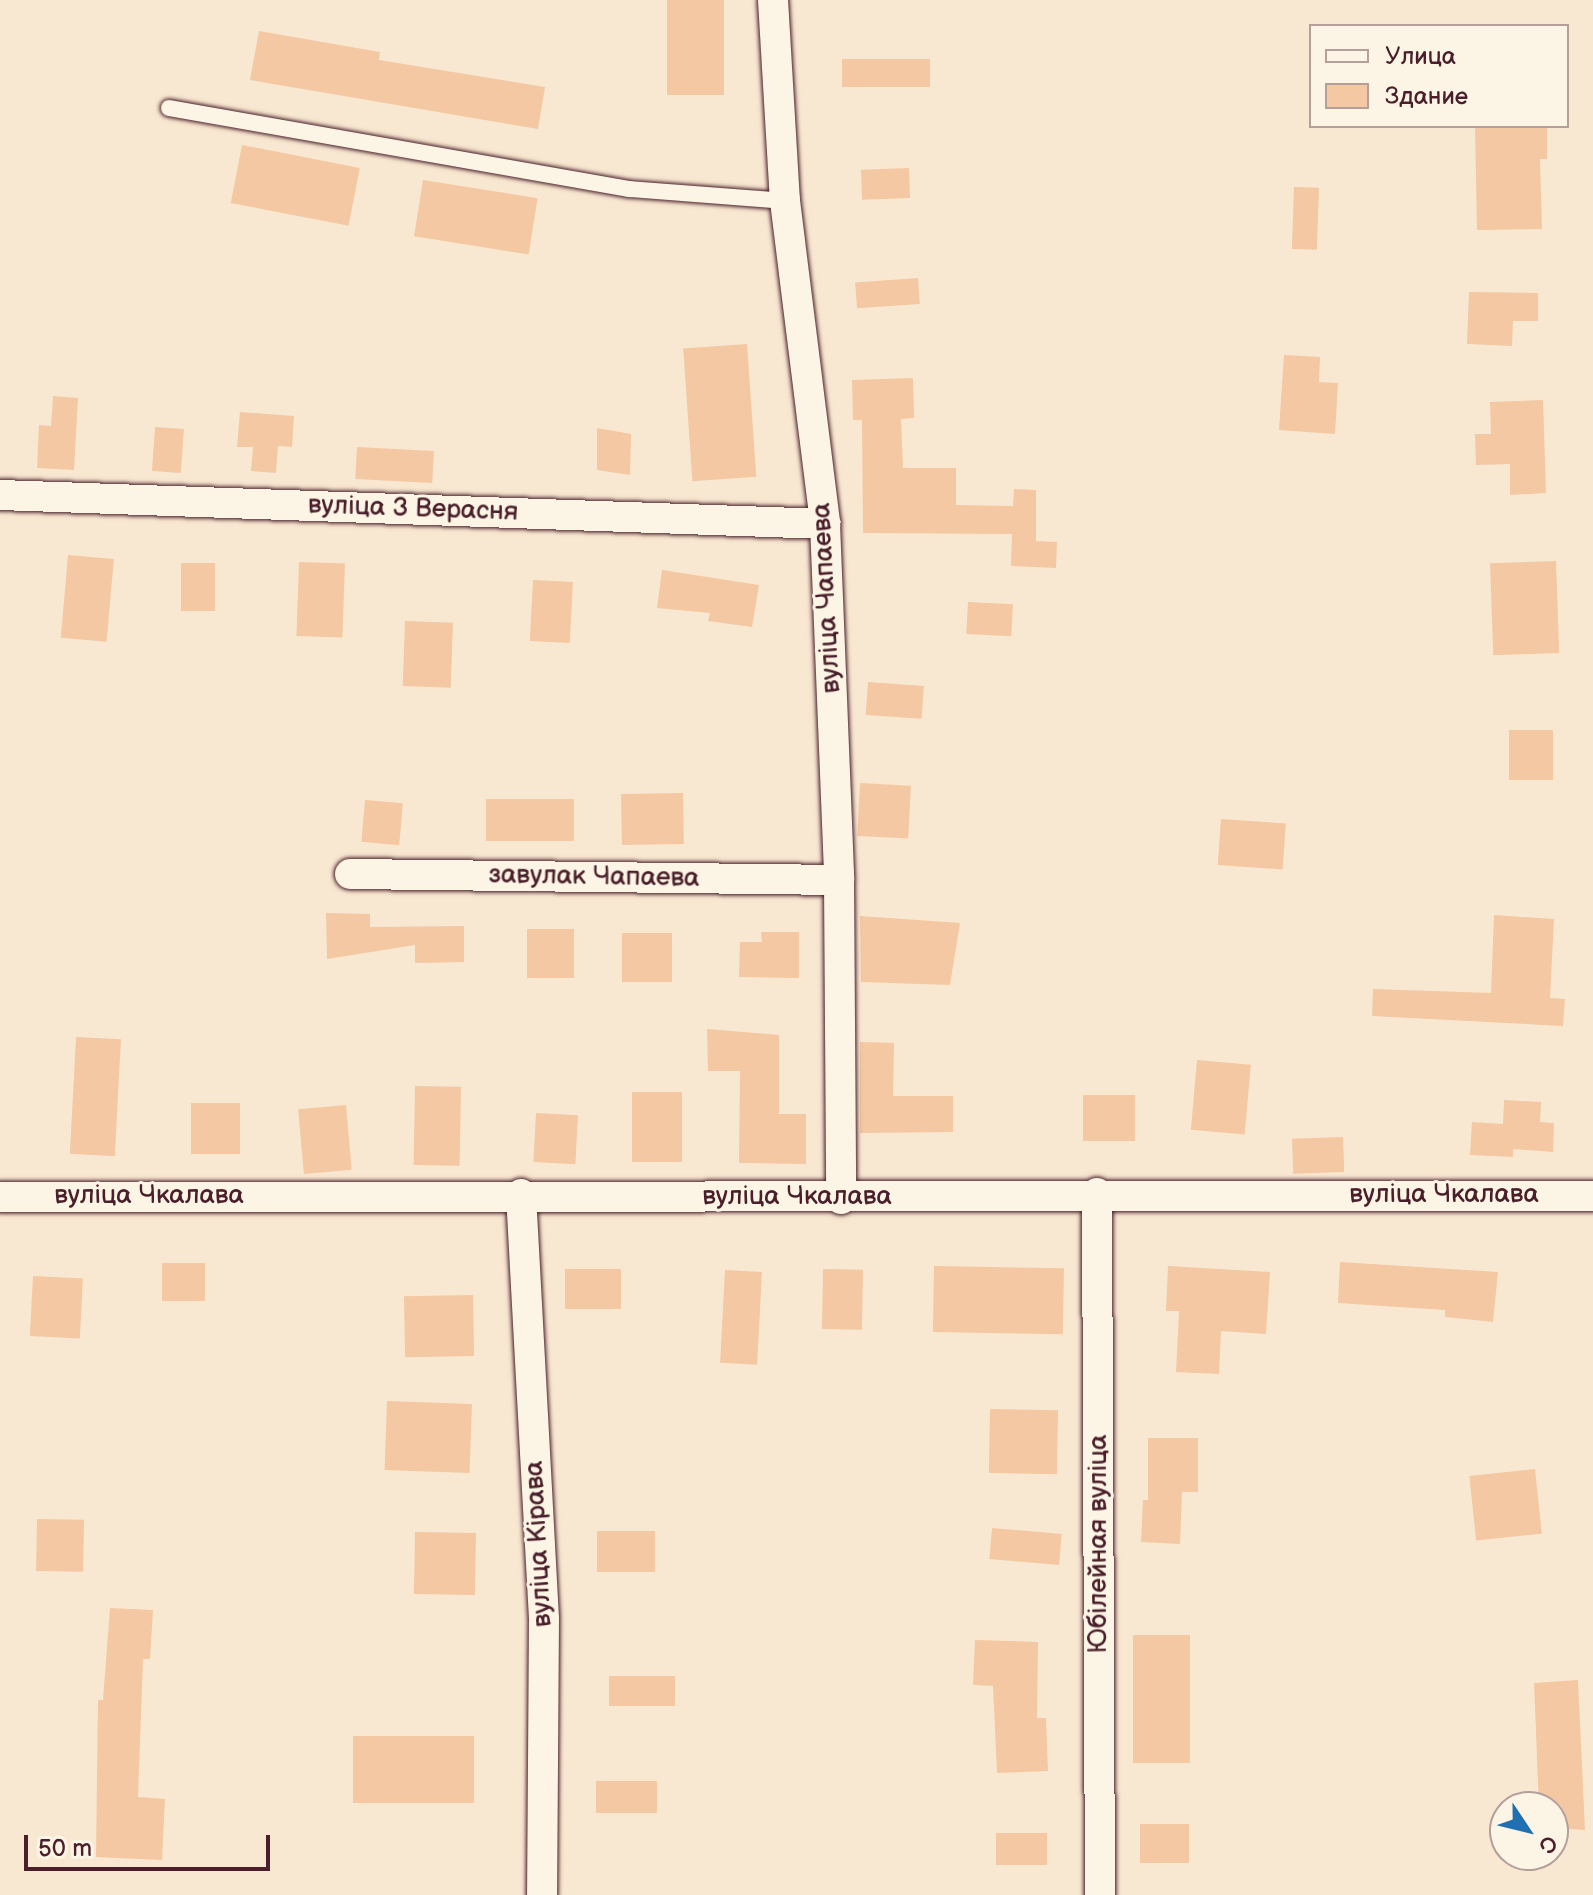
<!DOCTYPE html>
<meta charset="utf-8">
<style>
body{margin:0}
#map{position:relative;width:1593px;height:1895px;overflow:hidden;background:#f9e8d1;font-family:"Balsamiq Sans",sans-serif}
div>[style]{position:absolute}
.building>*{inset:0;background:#f3c8a2;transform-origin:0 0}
.roads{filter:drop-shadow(0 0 2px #4a1f2b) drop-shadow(0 0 2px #4a1f2b)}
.lane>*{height:16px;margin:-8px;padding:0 8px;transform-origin:8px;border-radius:8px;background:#fcf5e5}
.street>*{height:30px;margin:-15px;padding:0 15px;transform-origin:15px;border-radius:15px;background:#fcf5e5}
span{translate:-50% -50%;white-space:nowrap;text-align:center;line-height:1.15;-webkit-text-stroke:6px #fcf5e5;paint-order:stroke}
.street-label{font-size:26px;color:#4a1f2b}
.legend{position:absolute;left:1309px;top:24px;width:260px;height:104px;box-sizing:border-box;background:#fcf5e5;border:2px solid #b59f9b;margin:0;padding:10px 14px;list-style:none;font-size:24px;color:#4a1f2b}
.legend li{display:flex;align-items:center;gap:16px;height:40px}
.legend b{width:40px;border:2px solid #b59f9b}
.north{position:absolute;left:1489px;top:1791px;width:80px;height:80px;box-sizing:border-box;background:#fcf5e5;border:2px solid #b59f9b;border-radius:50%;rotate:125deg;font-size:22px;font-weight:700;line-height:32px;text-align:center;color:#4a1f2b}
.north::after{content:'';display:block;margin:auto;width:28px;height:36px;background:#1f6fb2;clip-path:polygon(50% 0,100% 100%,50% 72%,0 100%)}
.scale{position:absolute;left:24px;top:1835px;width:246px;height:36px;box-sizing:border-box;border:4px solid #4a1f2b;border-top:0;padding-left:10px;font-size:24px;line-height:28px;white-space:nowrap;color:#4a1f2b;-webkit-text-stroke:6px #fcf5e5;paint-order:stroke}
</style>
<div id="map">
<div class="building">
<div style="left:667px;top:0;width:57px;height:95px"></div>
<div style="clip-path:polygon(259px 31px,380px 52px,379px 60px,545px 87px,538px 129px,250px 80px)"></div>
<div style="left:930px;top:59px;width:28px;height:88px;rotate:90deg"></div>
<div style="clip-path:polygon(1475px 126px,1547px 127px,1547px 159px,1540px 159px,1542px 229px,1477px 230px)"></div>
<div style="left:242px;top:145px;width:120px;height:59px;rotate:11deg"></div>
<div style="left:909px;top:168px;width:30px;height:48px;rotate:88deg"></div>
<div style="left:423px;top:180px;width:116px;height:57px;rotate:9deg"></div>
<div style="left:1294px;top:187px;width:25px;height:62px;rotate:2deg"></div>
<div style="left:918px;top:278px;width:26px;height:63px;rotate:86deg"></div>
<div style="clip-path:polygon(1469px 292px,1538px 293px,1538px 321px,1513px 321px,1512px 346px,1467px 344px)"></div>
<div style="left:747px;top:344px;width:133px;height:64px;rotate:86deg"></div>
<div style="clip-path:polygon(1284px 355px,1320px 357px,1319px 382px,1338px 383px,1335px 434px,1279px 430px)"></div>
<div style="clip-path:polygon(913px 378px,914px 418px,901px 419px,903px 468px,956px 468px,956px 505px,1013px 506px,1014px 489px,1036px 490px,1036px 541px,1057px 542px,1056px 568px,1011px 566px,1012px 534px,863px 533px,862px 420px,853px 420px,852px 380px)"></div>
<div style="clip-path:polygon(53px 396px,78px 398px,74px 470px,37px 468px,39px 425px,51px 426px)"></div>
<div style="clip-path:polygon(1543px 400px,1546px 493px,1510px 495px,1510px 464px,1476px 465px,1475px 434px,1491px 434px,1490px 402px)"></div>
<div style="clip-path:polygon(240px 412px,294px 416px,292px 447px,278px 446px,276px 473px,251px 471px,253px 447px,237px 447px)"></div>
<div style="left:155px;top:427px;width:29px;height:44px;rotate:4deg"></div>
<div style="clip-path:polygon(597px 428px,631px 434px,630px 475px,597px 470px)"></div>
<div style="left:357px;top:447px;width:77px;height:32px;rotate:3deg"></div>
<div style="left:68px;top:555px;width:46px;height:83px;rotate:5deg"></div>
<div style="left:1556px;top:561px;width:92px;height:66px;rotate:88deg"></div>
<div style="left:299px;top:562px;width:46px;height:74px;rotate:2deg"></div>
<div style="left:181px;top:563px;width:34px;height:48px"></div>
<div style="clip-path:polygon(662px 570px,759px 585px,752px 627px,708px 621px,710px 613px,657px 608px)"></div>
<div style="left:533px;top:580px;width:40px;height:61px;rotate:3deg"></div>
<div style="left:968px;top:602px;width:45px;height:32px;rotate:3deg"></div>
<div style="left:405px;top:621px;width:48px;height:65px;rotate:2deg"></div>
<div style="left:868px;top:682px;width:56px;height:33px;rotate:4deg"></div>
<div style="left:1509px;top:730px;width:44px;height:50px"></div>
<div style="left:860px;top:783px;width:51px;height:53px;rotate:3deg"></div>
<div style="left:683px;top:793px;width:51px;height:62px;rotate:89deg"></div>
<div style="left:574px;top:799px;width:42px;height:88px;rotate:90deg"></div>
<div style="left:365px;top:800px;width:38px;height:42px;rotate:5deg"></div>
<div style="left:1221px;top:819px;width:65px;height:46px;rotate:4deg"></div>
<div style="clip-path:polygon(326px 913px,370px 914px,370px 927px,464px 926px,464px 962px,415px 963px,415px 945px,327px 959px)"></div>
<div style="clip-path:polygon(1494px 915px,1554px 919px,1550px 998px,1565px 999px,1563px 1026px,1372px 1016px,1373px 989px,1491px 993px)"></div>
<div style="clip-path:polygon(860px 916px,960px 923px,950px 985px,861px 982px)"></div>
<div style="left:527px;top:929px;width:47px;height:49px"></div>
<div style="clip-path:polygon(761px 932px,799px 932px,799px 978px,739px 977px,740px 942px,762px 942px)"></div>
<div style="left:622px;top:933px;width:50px;height:49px"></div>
<div style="clip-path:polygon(707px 1029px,779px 1035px,779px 1114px,806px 1114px,806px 1164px,739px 1163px,740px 1071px,708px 1071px)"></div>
<div style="left:76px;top:1037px;width:45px;height:117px;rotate:3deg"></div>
<div style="clip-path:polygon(860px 1042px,894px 1043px,893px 1096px,953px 1096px,953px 1132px,860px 1133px)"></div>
<div style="left:1197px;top:1060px;width:54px;height:70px;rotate:5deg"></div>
<div style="left:415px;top:1086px;width:46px;height:79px;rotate:1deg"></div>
<div style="left:632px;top:1092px;width:50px;height:70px"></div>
<div style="left:1083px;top:1095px;width:52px;height:46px"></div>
<div style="clip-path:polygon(1504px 1100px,1541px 1102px,1540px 1122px,1554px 1123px,1553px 1152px,1513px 1149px,1513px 1157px,1470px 1155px,1472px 1122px,1503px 1124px)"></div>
<div style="left:191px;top:1103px;width:49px;height:51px"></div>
<div style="left:346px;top:1105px;width:65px;height:48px;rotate:85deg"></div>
<div style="left:536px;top:1113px;width:42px;height:49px;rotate:3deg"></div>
<div style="left:1343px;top:1137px;width:35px;height:51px;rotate:88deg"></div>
<div style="clip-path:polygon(1340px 1262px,1498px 1272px,1493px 1322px,1445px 1317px,1445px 1310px,1338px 1303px)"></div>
<div style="left:162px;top:1263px;width:43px;height:38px"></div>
<div style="left:934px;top:1266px;width:130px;height:66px;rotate:1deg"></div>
<div style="clip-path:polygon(1168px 1266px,1270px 1272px,1266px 1334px,1221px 1331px,1219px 1374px,1176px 1372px,1179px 1311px,1166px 1311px)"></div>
<div style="left:565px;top:1269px;width:56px;height:40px"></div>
<div style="left:823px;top:1269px;width:40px;height:60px;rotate:1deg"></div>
<div style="left:725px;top:1270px;width:37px;height:93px;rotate:3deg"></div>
<div style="left:33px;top:1276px;width:50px;height:60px;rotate:3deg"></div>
<div style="left:473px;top:1295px;width:61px;height:69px;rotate:89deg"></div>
<div style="left:387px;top:1401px;width:85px;height:69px;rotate:2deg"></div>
<div style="left:990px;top:1409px;width:68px;height:64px;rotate:1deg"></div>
<div style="clip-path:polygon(1148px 1438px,1198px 1438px,1198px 1492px,1182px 1492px,1180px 1544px,1141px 1542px,1143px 1500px,1148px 1500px)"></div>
<div style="left:1535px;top:1469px;width:65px;height:66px;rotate:84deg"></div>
<div style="left:37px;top:1519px;width:47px;height:52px;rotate:1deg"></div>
<div style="left:992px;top:1528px;width:70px;height:31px;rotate:5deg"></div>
<div style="left:597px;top:1531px;width:58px;height:41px"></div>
<div style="left:415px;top:1532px;width:61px;height:62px;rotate:1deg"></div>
<div style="clip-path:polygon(110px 1608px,153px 1610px,150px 1659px,143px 1659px,138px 1797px,165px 1799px,162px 1860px,96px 1857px,98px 1700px,103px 1700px)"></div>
<div style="left:1133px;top:1635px;width:57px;height:128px"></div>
<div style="clip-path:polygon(975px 1640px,1038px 1642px,1037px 1718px,1046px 1718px,1048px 1771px,997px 1773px,993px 1686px,973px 1685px)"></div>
<div style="left:609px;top:1676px;width:66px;height:30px"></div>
<div style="clip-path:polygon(1578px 1680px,1585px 1830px,1553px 1828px,1553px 1807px,1539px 1807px,1534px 1683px)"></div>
<div style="left:474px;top:1736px;width:67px;height:121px;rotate:90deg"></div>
<div style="left:596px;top:1781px;width:61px;height:32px"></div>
<div style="left:1140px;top:1824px;width:49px;height:39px"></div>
<div style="left:996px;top:1833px;width:51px;height:32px"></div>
</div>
<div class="roads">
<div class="lane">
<div style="left:169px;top:108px;width:467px;rotate:10deg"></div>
<div style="left:629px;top:189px;width:156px;rotate:4.4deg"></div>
</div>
<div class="street">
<div style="left:773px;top:0;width:201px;rotate:86.6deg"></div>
<div style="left:785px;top:201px;width:325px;rotate:82.9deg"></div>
<div style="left:825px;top:524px;width:356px;rotate:87.7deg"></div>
<div style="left:839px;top:880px;width:319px;rotate:89.6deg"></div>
<div style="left:0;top:495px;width:826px;rotate:2.01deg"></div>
<div style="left:350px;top:874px;width:489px;rotate:0.7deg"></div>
<div style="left:1097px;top:1193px;width:702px;rotate:89.76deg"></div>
<div style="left:521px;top:1194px;width:426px;rotate:86.9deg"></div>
<div style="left:544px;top:1619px;width:276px;rotate:90.4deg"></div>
<div style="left:0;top:1197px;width:1593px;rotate:-0.04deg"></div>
</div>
</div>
<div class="street-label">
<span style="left:413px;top:509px;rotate:2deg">вуліца 3 Верасня</span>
<span style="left:827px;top:598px;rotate:-93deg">вуліца Чапаева</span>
<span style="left:594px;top:877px;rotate:1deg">завулак Чапаева</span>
<span style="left:1444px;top:1195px">вуліца Чкалава</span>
<span style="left:149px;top:1196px">вуліца Чкалава</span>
<span style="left:797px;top:1197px">вуліца Чкалава</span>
<span style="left:539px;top:1544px;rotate:-93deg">вуліца Кірава</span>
<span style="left:1099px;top:1544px;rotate:-90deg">Юбілейная вуліца</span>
</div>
<ul class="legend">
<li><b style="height:10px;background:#fcf5e5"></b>Улица</li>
<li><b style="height:22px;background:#f3c8a2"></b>Здание</li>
</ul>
<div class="north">С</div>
<div class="scale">50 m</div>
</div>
